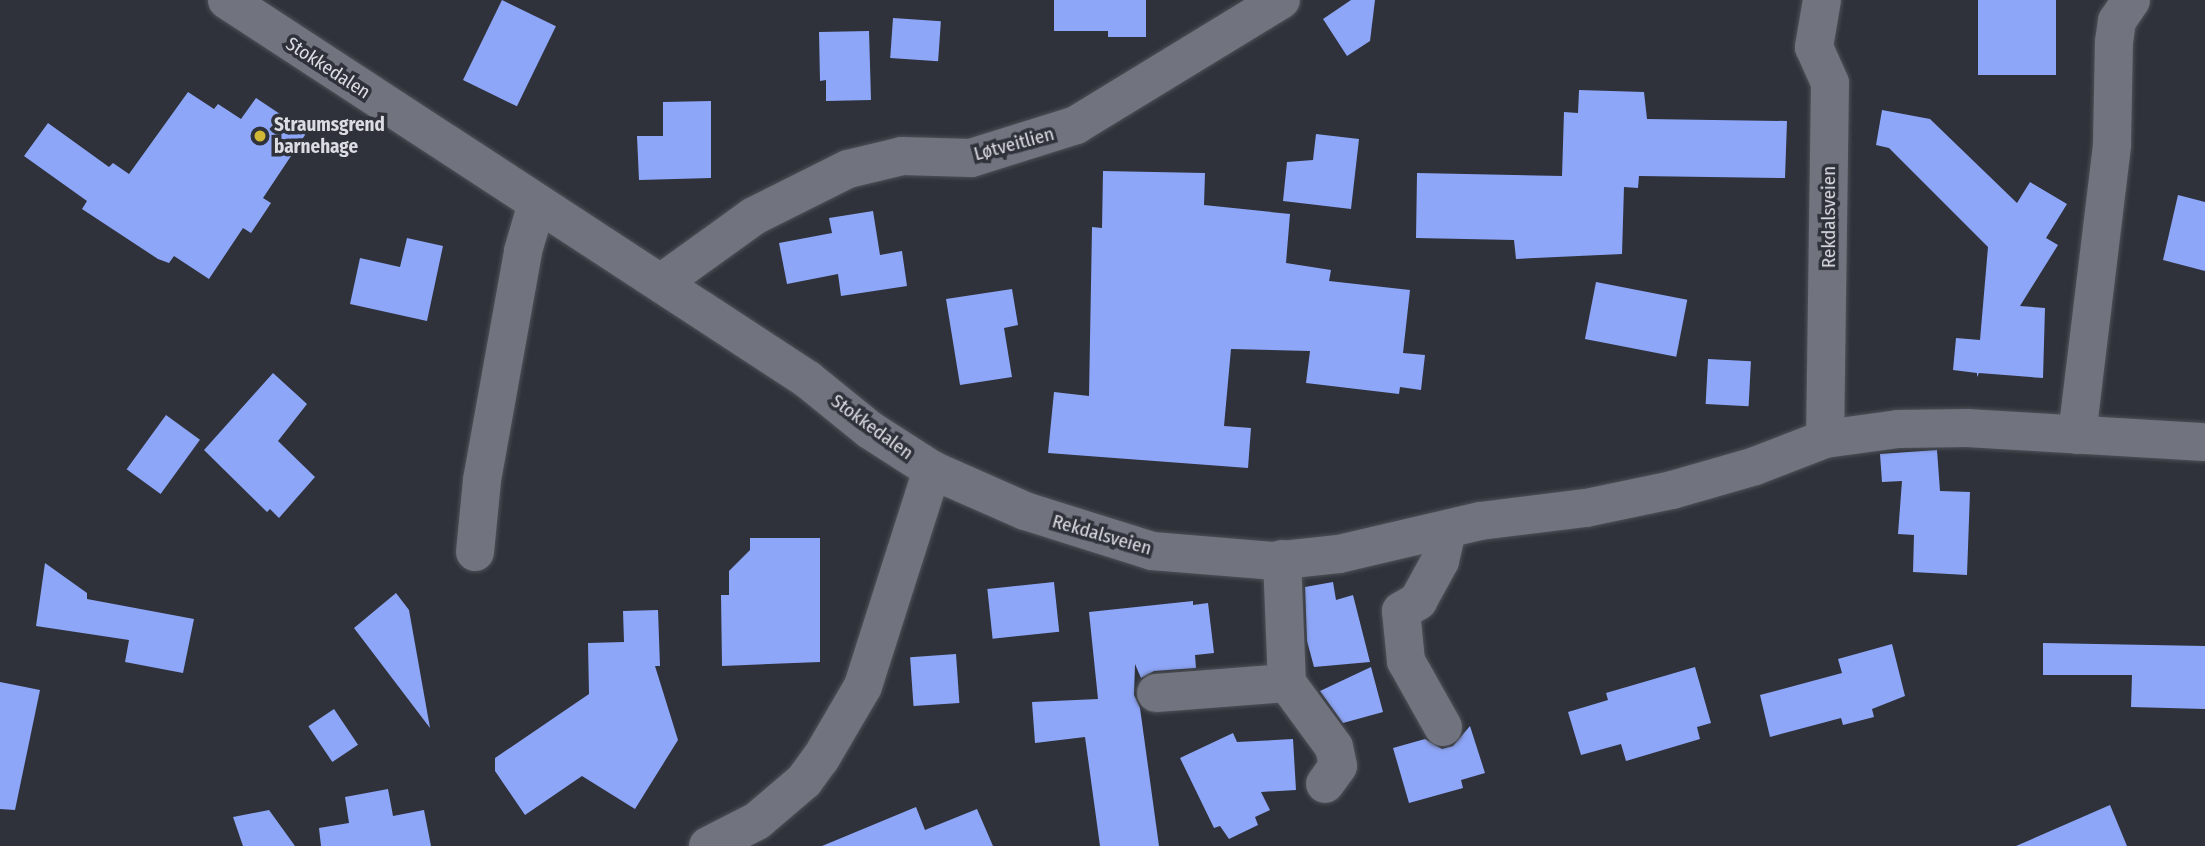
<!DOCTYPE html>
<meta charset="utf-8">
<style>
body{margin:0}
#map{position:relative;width:2205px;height:846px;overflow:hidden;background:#2f323a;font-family:"Fira Sans Condensed",sans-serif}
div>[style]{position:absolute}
.building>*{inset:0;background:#8ea6f8;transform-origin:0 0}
.roads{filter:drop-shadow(0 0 2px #4e5157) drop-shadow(0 0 2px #4e5157)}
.minor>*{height:38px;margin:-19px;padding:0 19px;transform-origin:19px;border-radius:19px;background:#71747e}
.dots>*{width:19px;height:19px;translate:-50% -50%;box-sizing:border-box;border:4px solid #2f323a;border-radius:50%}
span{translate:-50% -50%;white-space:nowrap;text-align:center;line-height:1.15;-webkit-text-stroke:7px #2f323a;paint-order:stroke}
.street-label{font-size:19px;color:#dbdde2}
.poi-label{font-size:19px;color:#dbdde2;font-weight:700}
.left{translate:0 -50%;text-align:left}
</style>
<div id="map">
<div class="building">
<div style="left:502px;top:0;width:60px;height:89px;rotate:26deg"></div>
<div style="clip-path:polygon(1054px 0,1146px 0,1146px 37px,1108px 37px,1108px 31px,1054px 31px)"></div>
<div style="clip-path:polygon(1351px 0,1375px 0,1370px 41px,1347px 56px,1323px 19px)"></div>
<div style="left:1978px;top:0;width:78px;height:75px"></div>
<div style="left:893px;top:18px;width:48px;height:40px;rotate:4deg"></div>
<div style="clip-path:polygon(869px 31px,871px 100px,826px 101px,826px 80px,820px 81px,819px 32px)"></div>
<div style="clip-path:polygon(1579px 90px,1644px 92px,1647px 119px,1787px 121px,1785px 178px,1639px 176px,1638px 188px,1624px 187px,1622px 254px,1516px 259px,1514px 240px,1416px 238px,1417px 173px,1562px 176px,1564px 112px,1578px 113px)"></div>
<div style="clip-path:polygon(188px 92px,214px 109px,218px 104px,241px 119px,256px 98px,307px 132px,263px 198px,271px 203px,251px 233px,243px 228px,209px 279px,174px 256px,169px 263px,158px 259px,82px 209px,87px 201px,24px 156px,48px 123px,109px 167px,113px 163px,129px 174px)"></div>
<div style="clip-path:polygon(711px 101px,711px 178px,639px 180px,637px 136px,663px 136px,663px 102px)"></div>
<div style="clip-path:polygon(1882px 110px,1930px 119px,2017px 203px,2030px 182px,2067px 204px,2046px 238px,2058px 245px,2020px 306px,2045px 308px,2043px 378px,1979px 373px,1977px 377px,1977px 373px,1953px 370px,1956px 338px,1980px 340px,1988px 247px,1889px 148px,1876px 145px)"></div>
<div style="clip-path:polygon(1316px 134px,1359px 139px,1351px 209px,1283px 201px,1287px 162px,1313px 160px)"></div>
<div style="clip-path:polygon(1103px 171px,1205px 173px,1204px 205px,1290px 214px,1286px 263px,1331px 270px,1329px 281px,1410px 290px,1403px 353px,1425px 355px,1421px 390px,1400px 387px,1399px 394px,1306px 383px,1310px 351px,1231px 349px,1224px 426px,1251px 428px,1248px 468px,1048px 453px,1054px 392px,1089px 396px,1092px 227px,1102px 228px)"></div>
<div style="clip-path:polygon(2178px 195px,2205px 202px,2205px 271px,2163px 260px)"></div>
<div style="clip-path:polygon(873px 211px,880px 255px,902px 251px,907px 286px,841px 296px,838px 274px,787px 284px,779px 243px,832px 233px,829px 218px)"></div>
<div style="clip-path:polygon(407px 238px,443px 246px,427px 321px,350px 304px,360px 258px,400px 267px)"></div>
<div style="left:1596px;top:282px;width:93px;height:58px;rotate:11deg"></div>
<div style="clip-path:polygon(1012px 289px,1018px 325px,1004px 328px,1012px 377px,960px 385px,946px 299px)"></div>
<div style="left:1708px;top:359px;width:43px;height:45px;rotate:3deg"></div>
<div style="clip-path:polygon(273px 373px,307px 404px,278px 441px,315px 477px,279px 518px,270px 509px,267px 512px,204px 450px)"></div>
<div style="left:166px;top:415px;width:42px;height:67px;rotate:36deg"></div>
<div style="clip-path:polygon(1937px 450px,1940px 491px,1970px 492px,1967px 575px,1913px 572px,1914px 535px,1898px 534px,1902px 481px,1882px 482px,1880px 454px)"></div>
<div style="clip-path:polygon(750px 538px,820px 538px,820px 662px,722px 666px,721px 595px,729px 595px,729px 571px,750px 550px)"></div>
<div style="clip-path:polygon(45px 563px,87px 593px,87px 599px,194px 619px,183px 673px,125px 662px,129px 640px,36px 626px)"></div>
<div style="left:1054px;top:582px;width:50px;height:67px;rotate:84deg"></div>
<div style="clip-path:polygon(1333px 582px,1336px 600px,1353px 595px,1370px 662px,1314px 667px,1307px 641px,1305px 587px)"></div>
<div style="clip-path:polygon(396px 593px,409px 610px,430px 728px,354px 628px)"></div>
<div style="clip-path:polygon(1193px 601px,1193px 605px,1208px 603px,1214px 653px,1195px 655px,1196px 668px,1154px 671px,1141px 678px,1135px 664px,1134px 695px,1140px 708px,1159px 846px,1100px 846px,1085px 737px,1035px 743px,1032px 702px,1098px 699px,1089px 612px)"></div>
<div style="clip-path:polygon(658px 610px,660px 666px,655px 666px,678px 740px,635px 809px,582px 776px,525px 815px,495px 771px,495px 758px,589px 694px,588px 643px,624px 642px,623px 611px)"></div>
<div style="clip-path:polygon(2043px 643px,2205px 646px,2205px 709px,2131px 707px,2132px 675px,2043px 675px)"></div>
<div style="clip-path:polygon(1892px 644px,1905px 696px,1872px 709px,1874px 717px,1843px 725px,1841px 718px,1770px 737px,1760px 695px,1842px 673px,1838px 659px)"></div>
<div style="left:956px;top:654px;width:49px;height:46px;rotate:86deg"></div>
<div style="clip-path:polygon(1371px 667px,1383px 712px,1343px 723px,1320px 691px)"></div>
<div style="clip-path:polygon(1695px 667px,1711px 723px,1697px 727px,1700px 739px,1626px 761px,1621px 744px,1581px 755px,1568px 712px,1608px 700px,1606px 693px)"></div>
<div style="clip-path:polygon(0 682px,40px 690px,15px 810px,0 809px)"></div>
<div style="left:334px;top:709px;width:43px;height:31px;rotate:56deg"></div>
<div style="clip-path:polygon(1470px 726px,1485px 773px,1461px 780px,1463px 788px,1409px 803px,1393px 748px,1425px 739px,1442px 749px,1453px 746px)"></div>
<div style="clip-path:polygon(1233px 733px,1237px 742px,1293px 739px,1296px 790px,1261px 792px,1270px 810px,1255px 817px,1258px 825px,1229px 839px,1220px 826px,1214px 828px,1180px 758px)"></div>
<div style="clip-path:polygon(388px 789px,393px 816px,424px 810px,431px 846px,321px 846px,319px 828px,349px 823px,345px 797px)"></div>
<div style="clip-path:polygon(2110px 805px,2127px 846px,2016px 846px)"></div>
<div style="clip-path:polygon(916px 807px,925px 830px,977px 809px,993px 846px,822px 846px)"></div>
<div style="clip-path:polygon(269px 810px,295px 846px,243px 846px,233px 817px)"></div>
</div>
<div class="roads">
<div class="minor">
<div style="left:227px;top:0;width:693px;rotate:33.16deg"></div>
<div style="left:807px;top:379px;width:81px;rotate:39deg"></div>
<div style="left:870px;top:430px;width:74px;rotate:32.8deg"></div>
<div style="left:932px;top:470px;width:102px;rotate:23.8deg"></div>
<div style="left:1025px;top:511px;width:133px;rotate:17.5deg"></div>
<div style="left:1152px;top:551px;width:121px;rotate:4.7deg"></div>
<div style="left:1273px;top:561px;width:66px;rotate:-6.1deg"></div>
<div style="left:1339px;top:554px;width:145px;rotate:-13.2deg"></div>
<div style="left:1480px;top:521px;width:107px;rotate:-7deg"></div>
<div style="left:1586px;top:508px;width:88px;rotate:-11.8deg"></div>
<div style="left:1672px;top:490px;width:86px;rotate:-16.1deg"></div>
<div style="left:1755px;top:466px;width:75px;rotate:-21.1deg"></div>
<div style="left:1825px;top:439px;width:74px;rotate:-7.8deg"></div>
<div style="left:1898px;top:429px;width:69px;rotate:-0.8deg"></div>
<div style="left:1967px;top:428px;width:238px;rotate:3.4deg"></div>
<div style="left:1822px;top:0;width:48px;rotate:99.7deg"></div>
<div style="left:1814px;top:47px;width:39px;rotate:66deg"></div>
<div style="left:1830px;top:83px;width:356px;rotate:90.8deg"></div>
<div style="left:661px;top:283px;width:115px;rotate:-35.8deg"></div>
<div style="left:754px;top:216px;width:105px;rotate:-26.6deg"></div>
<div style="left:848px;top:169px;width:56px;rotate:-13.5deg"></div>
<div style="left:902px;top:156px;width:69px;rotate:1.7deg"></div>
<div style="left:971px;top:158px;width:110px;rotate:-17.4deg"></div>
<div style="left:1076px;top:125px;width:240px;rotate:-31.4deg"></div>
<div style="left:2077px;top:435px;width:293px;rotate:-83.1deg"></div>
<div style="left:2112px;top:144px;width:102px;rotate:-88.9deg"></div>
<div style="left:2114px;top:42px;width:21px;rotate:-82deg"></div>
<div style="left:2117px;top:21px;width:25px;rotate:-56deg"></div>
<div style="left:475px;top:552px;width:72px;rotate:-84.4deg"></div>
<div style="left:482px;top:480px;width:233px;rotate:-79.8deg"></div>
<div style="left:523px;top:251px;width:50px;rotate:-73.7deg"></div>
<div style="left:1282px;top:559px;width:124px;rotate:87.7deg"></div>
<div style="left:1287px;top:683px;width:79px;rotate:53.7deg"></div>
<div style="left:1334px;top:747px;width:19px;rotate:78deg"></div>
<div style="left:1338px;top:766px;width:22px;rotate:126deg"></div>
<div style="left:1156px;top:693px;width:131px;rotate:-4.4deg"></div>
<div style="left:1443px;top:727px;width:76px;rotate:-119.3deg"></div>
<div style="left:1406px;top:661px;width:50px;rotate:-95.7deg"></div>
<div style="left:1401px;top:611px;width:20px;rotate:-30deg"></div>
<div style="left:1418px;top:601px;width:46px;rotate:-61.2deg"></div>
<div style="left:1440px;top:561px;width:32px;rotate:-77deg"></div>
<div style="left:708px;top:846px;width:55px;rotate:-27deg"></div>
<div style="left:757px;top:821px;width:62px;rotate:-40.4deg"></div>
<div style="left:804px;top:781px;width:29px;rotate:-54deg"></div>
<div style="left:821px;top:758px;width:83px;rotate:-59.7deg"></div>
<div style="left:863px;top:686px;width:227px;rotate:-72.3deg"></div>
</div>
</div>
<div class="dots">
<div style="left:260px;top:136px;background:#d1b736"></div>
</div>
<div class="street-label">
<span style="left:328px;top:68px;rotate:33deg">Stokkedalen</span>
<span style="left:1014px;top:144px;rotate:-15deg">Løtveitlien</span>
<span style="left:1829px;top:217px;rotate:-90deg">Rekdalsveien</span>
<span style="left:872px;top:427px;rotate:36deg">Stokkedalen</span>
<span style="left:1102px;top:535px;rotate:16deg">Rekdalsveien</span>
</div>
<div class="poi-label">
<span class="left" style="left:274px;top:136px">Straumsgrend<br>barnehage</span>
</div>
</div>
